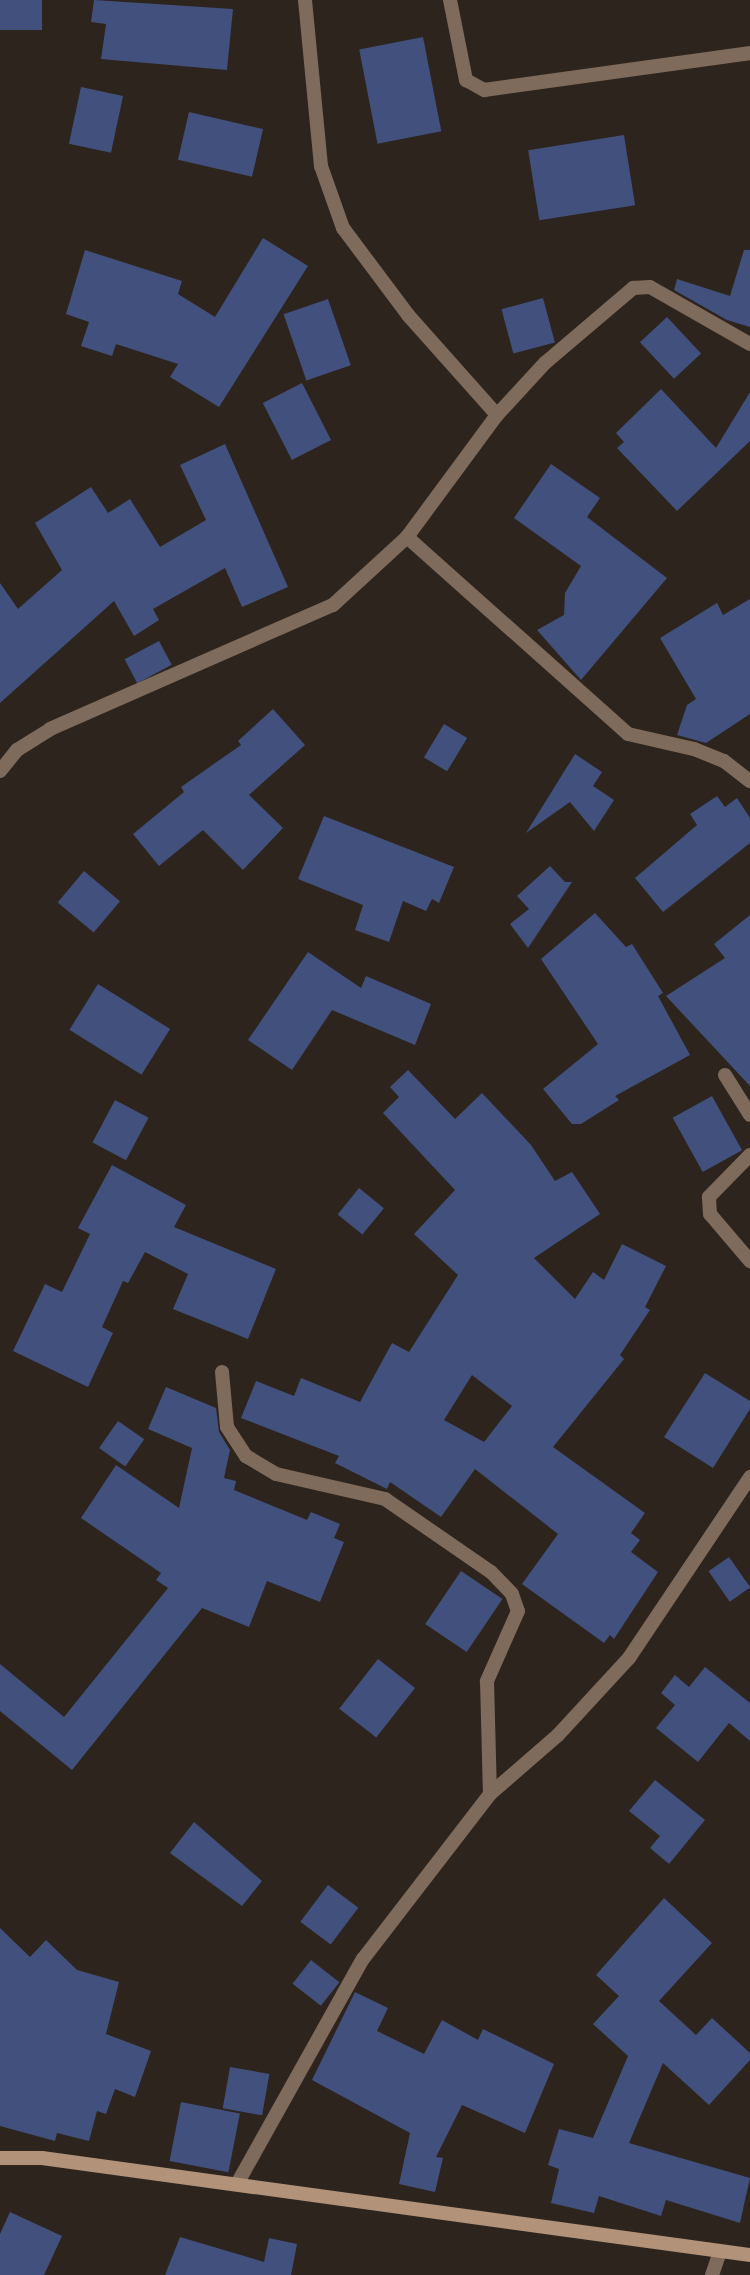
<!DOCTYPE html>
<style>
body{margin:0}
#map{position:relative;width:750px;height:2275px;overflow:hidden;background:#2d241d;font-family:"Public Sans",sans-serif}
div>[style]{position:absolute}
.building>*{inset:0;background:#41507d;transform-origin:0 0}
.street>*{height:14px;margin:-7px;padding:0 7px;transform-origin:7px;border-radius:7px;background:#7f6b5b}
.secondary>*{height:14px;margin:-7px;padding:0 7px;transform-origin:7px;border-radius:7px;background:#b29279}
span{translate:-50% -50%;white-space:nowrap;text-align:center;line-height:1.15;-webkit-text-stroke:6px #241b14;paint-order:stroke}
</style>
<div id="map">
<div class="building">
<div style="left:0;top:0;width:42px;height:30px"></div>
<div style="clip-path:polygon(94px 0,233px 9px,227px 70px,101px 59px,106px 24px,91px 22px)"></div>
<div style="left:423px;top:37px;width:96px;height:65px;rotate:79deg"></div>
<div style="left:81px;top:87px;width:43px;height:58px;rotate:12deg"></div>
<div style="left:189px;top:112px;width:76px;height:49px;rotate:13deg"></div>
<div style="left:624px;top:135px;width:71px;height:97px;rotate:81deg"></div>
<div style="clip-path:polygon(263px 238px,308px 266px,219px 407px,170px 377px,178px 364px,116px 344px,112px 356px,81px 346px,89px 322px,66px 314px,85px 250px,182px 281px,178px 294px,215px 317px)"></div>
<div style="clip-path:polygon(744px 250px,750px 250px,750px 327px,727px 320px,674px 290px,677px 279px,730px 296px)"></div>
<div style="left:543px;top:298px;width:46px;height:43px;rotate:75deg"></div>
<div style="left:328px;top:299px;width:70px;height:47px;rotate:71deg"></div>
<div style="left:667px;top:317px;width:50px;height:37px;rotate:47deg"></div>
<div style="left:302px;top:383px;width:64px;height:44px;rotate:63deg"></div>
<div style="clip-path:polygon(661px 389px,716px 448px,750px 392px,750px 441px,677px 511px,617px 448px,624px 442px,616px 433px)"></div>
<div style="clip-path:polygon(225px 444px,288px 587px,242px 607px,225px 568px,153px 609px,159px 620px,134px 636px,114px 601px,0 703px,0 583px,18px 609px,62px 570px,35px 523px,91px 487px,108px 513px,130px 499px,160px 547px,206px 520px,180px 465px)"></div>
<div style="clip-path:polygon(551px 464px,600px 498px,587px 517px,667px 578px,581px 680px,537px 630px,564px 615px,565px 593px,581px 566px,514px 518px)"></div>
<div style="clip-path:polygon(750px 599px,750px 714px,706px 743px,677px 735px,687px 705px,696px 699px,660px 638px,717px 603px,723px 615px)"></div>
<div style="left:159px;top:641px;width:27px;height:39px;rotate:62deg"></div>
<div style="clip-path:polygon(273px 709px,305px 745px,249px 795px,283px 828px,243px 870px,203px 830px,159px 866px,133px 834px,184px 792px,181px 787px,241px 745px,238px 741px)"></div>
<div style="left:444px;top:724px;width:27px;height:39px;rotate:31deg"></div>
<div style="clip-path:polygon(575px 754px,602px 772px,593px 786px,614px 800px,594px 831px,570px 802px,526px 833px)"></div>
<div style="clip-path:polygon(717px 796px,725px 807px,737px 798px,750px 818px,750px 843px,663px 912px,635px 878px,697px 825px,690px 814px)"></div>
<div style="clip-path:polygon(324px 816px,454px 867px,439px 903px,432px 899px,426px 911px,403px 901px,389px 942px,355px 930px,363px 905px,298px 879px)"></div>
<div style="clip-path:polygon(550px 866px,565px 882px,572px 882px,528px 948px,510px 924px,529px 909px,517px 896px)"></div>
<div style="left:84px;top:871px;width:47px;height:41px;rotate:40deg"></div>
<div style="clip-path:polygon(595px 913px,626px 947px,632px 944px,663px 993px,658px 996px,690px 1055px,615px 1096px,619px 1100px,581px 1124px,572px 1124px,543px 1089px,598px 1044px,541px 959px)"></div>
<div style="clip-path:polygon(750px 915px,750px 1086px,666px 996px,725px 958px,714px 944px)"></div>
<div style="clip-path:polygon(308px 952px,361px 988px,366px 976px,431px 1004px,415px 1045px,332px 1010px,292px 1070px,248px 1040px)"></div>
<div style="left:98px;top:984px;width:85px;height:54px;rotate:32deg"></div>
<div style="clip-path:polygon(evenodd,408px 1070px,455px 1119px,482px 1093px,531px 1145px,555px 1181px,572px 1172px,600px 1214px,534px 1258px,575px 1299px,593px 1272px,604px 1280px,622px 1244px,666px 1266px,645px 1307px,650px 1310px,620px 1355px,624px 1359px,553px 1447px,645px 1513px,631px 1533px,640px 1540px,631px 1552px,658px 1572px,614px 1639px,610px 1635px,604px 1643px,522px 1584px,558px 1534px,475px 1469px,441px 1517px,390px 1482px,387px 1489px,335px 1463px,339px 1456px,241px 1418px,256px 1381px,294px 1396px,301px 1378px,360px 1402px,392px 1343px,409px 1352px,458px 1275px,414px 1234px,455px 1190px,383px 1113px,399px 1097px,390px 1087px,408px 1070px,472px 1375px,512px 1406px,484px 1442px,444px 1420px,472px 1375px)"></div>
<div style="left:712px;top:1096px;width:62px;height:45px;rotate:61deg"></div>
<div style="left:115px;top:1100px;width:38px;height:48px;rotate:28deg"></div>
<div style="clip-path:polygon(112px 1165px,186px 1205px,174px 1227px,276px 1269px,248px 1339px,173px 1309px,188px 1274px,145px 1252px,128px 1283px,123px 1281px,102px 1327px,113px 1333px,88px 1387px,13px 1351px,45px 1284px,62px 1292px,90px 1234px,78px 1228px)"></div>
<div style="left:359px;top:1188px;width:32px;height:34px;rotate:39deg"></div>
<div style="clip-path:polygon(705px 1373px,750px 1401px,750px 1409px,713px 1468px,664px 1437px)"></div>
<div style="clip-path:polygon(166px 1387px,216px 1408px,219px 1432px,230px 1450px,224px 1478px,236px 1481px,234px 1490px,307px 1520px,311px 1512px,340px 1524px,334px 1538px,344px 1542px,320px 1602px,267px 1581px,249px 1627px,202px 1608px,72px 1770px,0 1711px,0 1664px,64px 1717px,168px 1588px,156px 1580px,161px 1573px,81px 1518px,116px 1465px,179px 1508px,192px 1448px,148px 1429px)"></div>
<div style="left:118px;top:1421px;width:32px;height:33px;rotate:35deg"></div>
<div style="left:729px;top:1557px;width:37px;height:25px;rotate:55deg"></div>
<div style="left:461px;top:1571px;width:50px;height:64px;rotate:34deg"></div>
<div style="left:378px;top:1659px;width:47px;height:63px;rotate:38deg"></div>
<div style="clip-path:polygon(705px 1667px,750px 1703px,750px 1741px,729px 1723px,698px 1762px,656px 1728px,675px 1705px,661px 1693px,675px 1675px,689px 1687px)"></div>
<div style="clip-path:polygon(655px 1780px,705px 1820px,669px 1864px,650px 1848px,660px 1836px,629px 1811px)"></div>
<div style="clip-path:polygon(194px 1822px,262px 1881px,242px 1906px,170px 1853px)"></div>
<div style="left:328px;top:1885px;width:38px;height:46px;rotate:37deg"></div>
<div style="clip-path:polygon(664px 1898px,712px 1943px,659px 2001px,696px 2035px,712px 2018px,750px 2053px,750px 2060px,709px 2105px,663px 2063px,629px 2143px,750px 2178px,740px 2223px,666px 2200px,661px 2216px,599px 2196px,594px 2213px,551px 2203px,559px 2169px,548px 2165px,559px 2129px,593px 2138px,628px 2056px,593px 2024px,619px 1996px,596px 1975px)"></div>
<div style="clip-path:polygon(0 1928px,30px 1957px,46px 1940px,77px 1970px,119px 1982px,106px 2034px,151px 2051px,135px 2097px,115px 2089px,106px 2114px,97px 2111px,89px 2141px,57px 2133px,55px 2141px,0 2126px)"></div>
<div style="left:311px;top:1960px;width:36px;height:30px;rotate:38deg"></div>
<div style="clip-path:polygon(355px 1992px,388px 2008px,377px 2031px,424px 2054px,442px 2020px,478px 2040px,483px 2029px,554px 2064px,525px 2133px,462px 2105px,436px 2157px,443px 2158px,435px 2192px,399px 2184px,410px 2133px,312px 2080px)"></div>
<div style="left:230px;top:2067px;width:40px;height:42px;rotate:10deg"></div>
<div style="left:181px;top:2102px;width:60px;height:60px;rotate:11deg"></div>
<div style="clip-path:polygon(10px 2212px,62px 2236px,44px 2275px,0 2275px,0 2234px)"></div>
<div style="clip-path:polygon(180px 2237px,264px 2262px,269px 2238px,297px 2244px,291px 2275px,165px 2275px)"></div>
</div>
<div class="street">
<div style="left:305px;top:0;width:167px;rotate:84.5deg"></div>
<div style="left:321px;top:166px;width:66px;rotate:70.5deg"></div>
<div style="left:343px;top:228px;width:109px;rotate:53.2deg"></div>
<div style="left:408px;top:315px;width:134px;rotate:48.3deg"></div>
<div style="left:450px;top:0;width:82px;rotate:78.7deg"></div>
<div style="left:466px;top:80px;width:21px;rotate:29deg"></div>
<div style="left:484px;top:90px;width:269px;rotate:-7.9deg"></div>
<div style="left:407px;top:537px;width:296px;rotate:41.7deg"></div>
<div style="left:628px;top:734px;width:68px;rotate:12.8deg"></div>
<div style="left:694px;top:749px;width:32px;rotate:22deg"></div>
<div style="left:724px;top:761px;width:33px;rotate:38deg"></div>
<div style="left:0;top:771px;width:27px;rotate:-51deg"></div>
<div style="left:17px;top:750px;width:39px;rotate:-32deg"></div>
<div style="left:50px;top:729px;width:309px;rotate:-23.7deg"></div>
<div style="left:333px;top:605px;width:100px;rotate:-42.6deg"></div>
<div style="left:407px;top:537px;width:152px;rotate:-53.6deg"></div>
<div style="left:497px;top:415px;width:71px;rotate:-47.3deg"></div>
<div style="left:545px;top:363px;width:116px;rotate:-40.4deg"></div>
<div style="left:633px;top:288px;width:17px;rotate:-3deg"></div>
<div style="left:650px;top:287px;width:115px;rotate:29.7deg"></div>
<div style="left:725px;top:1075px;width:47px;rotate:58deg"></div>
<div style="left:750px;top:1155px;width:59px;rotate:134.3deg"></div>
<div style="left:709px;top:1197px;width:17px;rotate:87deg"></div>
<div style="left:710px;top:1214px;width:62px;rotate:49.6deg"></div>
<div style="left:222px;top:1372px;width:55px;rotate:84.8deg"></div>
<div style="left:227px;top:1427px;width:35px;rotate:57deg"></div>
<div style="left:246px;top:1456px;width:35px;rotate:31deg"></div>
<div style="left:276px;top:1474px;width:112px;rotate:12.9deg"></div>
<div style="left:385px;top:1499px;width:129px;rotate:34.6deg"></div>
<div style="left:491px;top:1572px;width:30px;rotate:46deg"></div>
<div style="left:512px;top:1594px;width:18px;rotate:71deg"></div>
<div style="left:518px;top:1611px;width:77px;rotate:113.9deg"></div>
<div style="left:487px;top:1681px;width:113px;rotate:88.5deg"></div>
<div style="left:237px;top:2184px;width:258px;rotate:-60.8deg"></div>
<div style="left:363px;top:1959px;width:208px;rotate:-52.4deg"></div>
<div style="left:490px;top:1794px;width:90px;rotate:-40.9deg"></div>
<div style="left:558px;top:1735px;width:105px;rotate:-47.3deg"></div>
<div style="left:629px;top:1658px;width:218px;rotate:-56.2deg"></div>
<div style="left:712px;top:2275px;width:24px;rotate:-71deg"></div>
</div>
<div class="secondary">
<div style="left:0;top:2158px;width:42px"></div>
<div style="left:42px;top:2158px;width:715px;rotate:7.8deg"></div>
</div>
</div>
